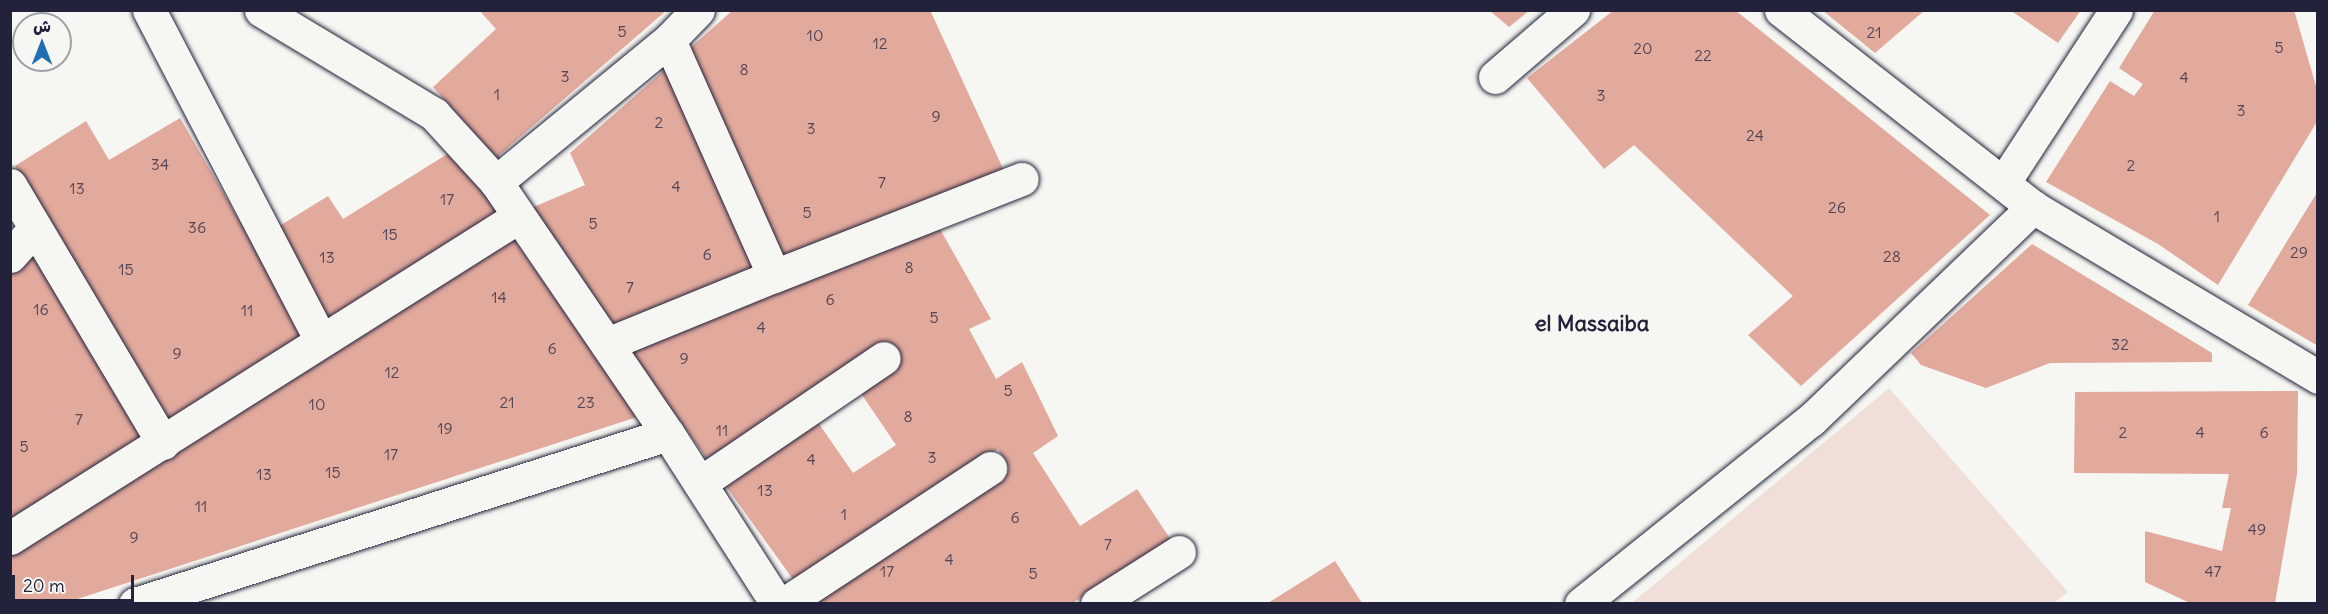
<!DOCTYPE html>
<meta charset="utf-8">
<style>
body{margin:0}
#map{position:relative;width:2328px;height:614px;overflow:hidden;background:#f6f6f2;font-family:Delius,"Playpen Sans Arabic",sans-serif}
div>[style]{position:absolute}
.built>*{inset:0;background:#f0dfd8}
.building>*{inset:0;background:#e2a99d}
.roads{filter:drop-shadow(0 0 2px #22223b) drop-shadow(0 0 2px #22223b)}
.minor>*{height:33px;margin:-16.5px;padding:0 16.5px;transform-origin:16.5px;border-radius:16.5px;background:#f6f6f2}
span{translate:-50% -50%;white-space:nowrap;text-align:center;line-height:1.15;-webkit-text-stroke:4.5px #f6f6f2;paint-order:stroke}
.number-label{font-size:16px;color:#524454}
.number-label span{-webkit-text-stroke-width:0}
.quarter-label{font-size:22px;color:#22223b;font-weight:700}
.frame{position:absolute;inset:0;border:12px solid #22223b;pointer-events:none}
.north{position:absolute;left:12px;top:12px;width:60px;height:60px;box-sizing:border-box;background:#f6f6f2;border:2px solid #a1a1a9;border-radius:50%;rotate:0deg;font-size:16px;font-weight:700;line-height:24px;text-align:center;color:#22223b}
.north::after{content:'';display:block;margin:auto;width:21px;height:27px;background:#1f6fb2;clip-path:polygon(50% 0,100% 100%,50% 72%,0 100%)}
.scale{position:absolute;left:12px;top:575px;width:122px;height:27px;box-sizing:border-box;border:3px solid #22223b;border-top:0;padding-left:8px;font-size:18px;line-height:21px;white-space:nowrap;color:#22223b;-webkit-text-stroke:4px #f6f6f2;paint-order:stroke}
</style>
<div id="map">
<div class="built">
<div style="clip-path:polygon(1889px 388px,2068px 592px,2054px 603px,1632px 603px)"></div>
</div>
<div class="building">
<div style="clip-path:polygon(479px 10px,667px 10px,496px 158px,433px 87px,496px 29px)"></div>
<div style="clip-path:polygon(733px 10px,930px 10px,1005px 173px,783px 261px,689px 49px)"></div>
<div style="clip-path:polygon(1489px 10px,1530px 10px,1509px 27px)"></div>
<div style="clip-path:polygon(1614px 10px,1735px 10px,1990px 215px,1801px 386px,1748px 335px,1793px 296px,1634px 145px,1604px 169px,1527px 78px)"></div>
<div style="clip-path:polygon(1822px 10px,1925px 10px,1875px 53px)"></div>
<div style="clip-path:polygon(2010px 10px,2081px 10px,2058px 43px)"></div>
<div style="clip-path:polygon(2155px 10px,2294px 10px,2318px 93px,2318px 120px,2218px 285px,2158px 244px,2046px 182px,2110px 81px,2134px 96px,2143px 84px,2119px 68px)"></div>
<div style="clip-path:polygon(669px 66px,760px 270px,614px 328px,529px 209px,585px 185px,570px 153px)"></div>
<div style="clip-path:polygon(180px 118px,305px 334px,167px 422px,15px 166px,86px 121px,109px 160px)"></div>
<div style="clip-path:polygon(457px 148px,497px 212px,325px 320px,273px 230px,328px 196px,343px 219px)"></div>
<div style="clip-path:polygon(2318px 191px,2318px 346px,2248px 305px)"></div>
<div style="clip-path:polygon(936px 222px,991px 319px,969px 329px,996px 379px,1022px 362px,1058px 436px,1033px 453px,1080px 526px,1137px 489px,1171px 540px,1073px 603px,810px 603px,1009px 469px,998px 449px,795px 582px,720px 478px,813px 415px,853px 473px,896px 445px,856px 386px,897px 359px,889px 342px,710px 463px,627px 347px)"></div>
<div style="clip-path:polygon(510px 233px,637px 417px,65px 603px,10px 603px,10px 556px)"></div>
<div style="clip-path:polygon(2032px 244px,2212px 353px,2212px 362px,2050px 363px,1986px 388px,1921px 365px,1911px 353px)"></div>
<div style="clip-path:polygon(34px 248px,148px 435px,10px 524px,10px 275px)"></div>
<div style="clip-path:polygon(2298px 391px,2297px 474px,2275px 603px,2190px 603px,2145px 582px,2145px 531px,2222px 551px,2231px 508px,2222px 508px,2229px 474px,2074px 473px,2075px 392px)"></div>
<div style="clip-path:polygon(1335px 561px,1362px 603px,1268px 603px)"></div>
</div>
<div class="roads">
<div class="minor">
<div style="left:149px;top:10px;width:372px;rotate:62.5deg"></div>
<div style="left:261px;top:10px;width:202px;rotate:31deg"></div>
<div style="left:434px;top:114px;width:92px;rotate:47.6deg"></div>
<div style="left:698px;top:10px;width:42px;rotate:134deg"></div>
<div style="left:669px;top:40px;width:224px;rotate:140.6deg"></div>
<div style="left:496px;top:182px;width:305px;rotate:55.7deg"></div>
<div style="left:668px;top:434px;width:202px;rotate:57.3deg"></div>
<div style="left:1781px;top:10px;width:320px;rotate:38deg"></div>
<div style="left:2033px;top:207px;width:332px;rotate:30.8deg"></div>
<div style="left:669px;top:40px;width:258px;rotate:66deg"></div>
<div style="left:774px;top:276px;width:266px;rotate:-21.4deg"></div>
<div style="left:1495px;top:77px;width:103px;rotate:-40.7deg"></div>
<div style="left:2004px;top:182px;width:205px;rotate:-56.9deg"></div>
<div style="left:10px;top:185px;width:300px;rotate:59.3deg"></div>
<div style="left:10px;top:256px;width:36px;rotate:-48deg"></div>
<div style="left:607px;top:344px;width:180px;rotate:-22.2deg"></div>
<div style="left:700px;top:483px;width:222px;rotate:-34.2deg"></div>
<div style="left:10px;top:538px;width:601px;rotate:-32.29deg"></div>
<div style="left:135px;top:604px;width:559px;rotate:-17.69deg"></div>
<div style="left:784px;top:604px;width:247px;rotate:-33.4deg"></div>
<div style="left:1097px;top:604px;width:97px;rotate:-32.4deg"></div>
<div style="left:1581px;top:604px;width:295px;rotate:-38.7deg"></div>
<div style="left:1811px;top:420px;width:308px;rotate:-43.8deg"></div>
</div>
</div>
<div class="number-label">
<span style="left:622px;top:31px">5</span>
<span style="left:1874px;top:32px">21</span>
<span style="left:815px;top:35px">10</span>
<span style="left:880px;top:43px">12</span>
<span style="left:2279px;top:47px">5</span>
<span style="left:1643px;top:48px">20</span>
<span style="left:1703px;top:55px">22</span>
<span style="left:744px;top:69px">8</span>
<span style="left:565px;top:76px">3</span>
<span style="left:2184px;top:77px">4</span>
<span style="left:497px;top:94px">1</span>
<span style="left:1601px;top:95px">3</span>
<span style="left:2241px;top:110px">3</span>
<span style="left:936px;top:116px">9</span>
<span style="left:659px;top:122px">2</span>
<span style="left:811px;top:128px">3</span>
<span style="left:1755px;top:135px">24</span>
<span style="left:160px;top:164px">34</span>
<span style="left:2131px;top:165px">2</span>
<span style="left:882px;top:182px">7</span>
<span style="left:676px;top:186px">4</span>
<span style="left:77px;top:188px">13</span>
<span style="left:447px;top:199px">17</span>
<span style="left:1837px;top:207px">26</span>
<span style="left:807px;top:212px">5</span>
<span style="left:2217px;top:216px">1</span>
<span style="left:593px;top:223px">5</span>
<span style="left:197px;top:227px">36</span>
<span style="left:390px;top:234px">15</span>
<span style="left:2299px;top:252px">29</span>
<span style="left:707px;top:254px">6</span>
<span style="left:1892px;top:256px">28</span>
<span style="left:327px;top:257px">13</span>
<span style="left:909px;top:267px">8</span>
<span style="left:126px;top:269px">15</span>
<span style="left:630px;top:287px">7</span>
<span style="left:499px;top:297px">14</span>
<span style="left:830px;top:299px">6</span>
<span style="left:41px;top:309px">16</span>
<span style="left:247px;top:310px">11</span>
<span style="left:934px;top:317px">5</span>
<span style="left:761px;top:327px">4</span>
<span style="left:2120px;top:344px">32</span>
<span style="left:552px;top:348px">6</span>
<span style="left:177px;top:353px">9</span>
<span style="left:684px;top:358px">9</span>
<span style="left:392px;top:372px">12</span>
<span style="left:1008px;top:390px">5</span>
<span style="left:507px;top:402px">21</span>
<span style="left:586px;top:402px">23</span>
<span style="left:317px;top:404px">10</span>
<span style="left:908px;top:416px">8</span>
<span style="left:79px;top:419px">7</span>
<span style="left:445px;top:428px">19</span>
<span style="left:722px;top:430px">11</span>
<span style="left:2123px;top:432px">2</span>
<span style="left:2200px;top:432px">4</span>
<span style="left:2264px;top:432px">6</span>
<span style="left:24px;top:446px">5</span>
<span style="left:391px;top:454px">17</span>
<span style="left:932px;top:457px">3</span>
<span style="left:811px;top:459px">4</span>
<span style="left:333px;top:472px">15</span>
<span style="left:264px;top:474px">13</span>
<span style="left:765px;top:490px">13</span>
<span style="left:201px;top:506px">11</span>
<span style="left:844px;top:514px">1</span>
<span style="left:1015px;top:517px">6</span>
<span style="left:2257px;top:529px">49</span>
<span style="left:134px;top:537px">9</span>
<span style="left:1108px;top:544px">7</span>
<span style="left:949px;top:559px">4</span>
<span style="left:887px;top:571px">17</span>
<span style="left:2213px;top:571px">47</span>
<span style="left:1033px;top:573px">5</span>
</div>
<div class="quarter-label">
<span style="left:1592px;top:324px">el Massaiba</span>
</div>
<div class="frame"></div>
<div class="north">ش</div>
<div class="scale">20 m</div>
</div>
